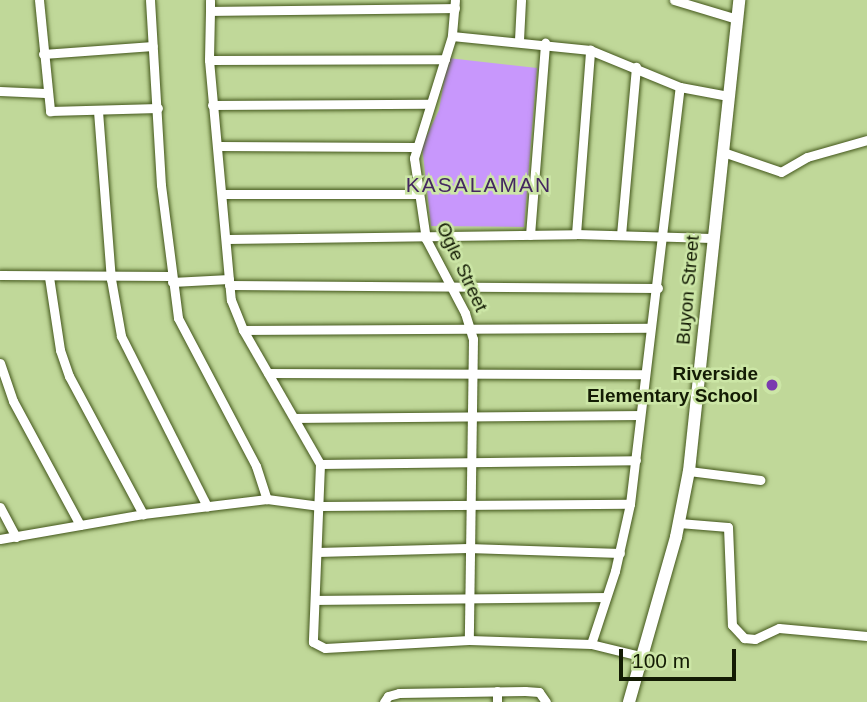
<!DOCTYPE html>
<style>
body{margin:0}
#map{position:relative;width:867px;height:702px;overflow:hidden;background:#c0d899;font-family:Arial,sans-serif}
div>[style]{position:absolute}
.green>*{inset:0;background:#c897fc}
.roads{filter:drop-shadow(0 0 2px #42561a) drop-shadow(0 0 2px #42561a)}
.minor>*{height:9px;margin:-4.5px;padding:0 4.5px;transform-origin:4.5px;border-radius:4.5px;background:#fff}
.major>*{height:12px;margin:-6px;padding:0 6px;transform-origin:6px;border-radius:6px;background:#fff}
.dots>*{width:19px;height:19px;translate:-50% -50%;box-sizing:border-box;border:4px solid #cce6a6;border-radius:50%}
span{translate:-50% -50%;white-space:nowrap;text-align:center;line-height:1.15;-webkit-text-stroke:5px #cce6a6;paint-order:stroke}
.street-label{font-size:19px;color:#131b04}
.poi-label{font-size:19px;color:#131b04;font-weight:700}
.right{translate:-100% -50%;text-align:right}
.neighbourhood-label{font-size:21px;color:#442760;letter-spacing:2px}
.scale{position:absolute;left:619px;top:649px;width:117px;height:32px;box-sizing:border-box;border:4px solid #131b04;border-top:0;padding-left:9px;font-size:21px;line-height:24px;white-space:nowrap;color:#131b04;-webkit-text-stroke:5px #cce6a6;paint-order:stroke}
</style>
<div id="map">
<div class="green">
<div style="clip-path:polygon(448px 58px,537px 68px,524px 227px,431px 226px,422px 146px,439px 110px)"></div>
</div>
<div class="roads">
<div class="minor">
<div style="left:39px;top:0;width:112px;rotate:84.3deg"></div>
<div style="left:50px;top:111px;width:108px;rotate:-1.6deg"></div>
<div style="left:150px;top:0;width:185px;rotate:86.6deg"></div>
<div style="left:161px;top:185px;width:134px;rotate:82.7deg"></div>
<div style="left:178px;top:318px;width:167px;rotate:62.2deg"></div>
<div style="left:256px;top:466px;width:35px;rotate:72deg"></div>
<div style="left:210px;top:0;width:11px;rotate:90deg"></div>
<div style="left:455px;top:0;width:36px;rotate:95deg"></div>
<div style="left:452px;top:36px;width:128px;rotate:107.3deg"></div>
<div style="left:414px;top:158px;width:82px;rotate:81.6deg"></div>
<div style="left:426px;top:239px;width:84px;rotate:62.2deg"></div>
<div style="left:465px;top:313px;width:27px;rotate:73deg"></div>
<div style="left:473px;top:339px;width:301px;rotate:90.8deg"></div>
<div style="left:674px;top:0;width:66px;rotate:16.8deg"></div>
<div style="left:455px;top:8px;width:245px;rotate:179.3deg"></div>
<div style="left:210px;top:11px;width:49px;rotate:91.2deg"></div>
<div style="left:209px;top:60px;width:241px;rotate:84.8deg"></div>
<div style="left:231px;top:300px;width:32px;rotate:68deg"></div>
<div style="left:243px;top:330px;width:155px;rotate:60.1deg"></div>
<div style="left:320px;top:464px;width:178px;rotate:92.3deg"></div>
<div style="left:313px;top:642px;width:13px;rotate:27deg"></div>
<div style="left:325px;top:648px;width:144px;rotate:-3.2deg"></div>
<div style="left:469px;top:640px;width:122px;rotate:1.9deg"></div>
<div style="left:591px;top:644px;width:50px;rotate:13.8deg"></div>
<div style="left:452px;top:36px;width:139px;rotate:5.8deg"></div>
<div style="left:590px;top:50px;width:97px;rotate:22.3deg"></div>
<div style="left:680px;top:87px;width:49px;rotate:10.6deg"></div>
<div style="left:519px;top:40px;width:40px;rotate:-87.1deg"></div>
<div style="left:43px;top:54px;width:110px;rotate:-4.2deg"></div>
<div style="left:209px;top:60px;width:236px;rotate:-0.2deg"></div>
<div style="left:0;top:91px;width:45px;rotate:2.5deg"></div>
<div style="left:212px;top:105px;width:218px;rotate:-0.3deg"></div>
<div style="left:98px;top:111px;width:169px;rotate:85.6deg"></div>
<div style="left:111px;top:279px;width:58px;rotate:80deg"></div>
<div style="left:121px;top:336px;width:191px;rotate:63.2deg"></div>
<div style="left:217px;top:146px;width:197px;rotate:0.3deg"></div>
<div style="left:723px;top:152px;width:61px;rotate:19deg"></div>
<div style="left:781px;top:172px;width:30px;rotate:-30deg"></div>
<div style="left:807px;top:157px;width:62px;rotate:-15.8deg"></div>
<div style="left:222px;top:194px;width:195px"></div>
<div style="left:576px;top:234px;width:185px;rotate:-85.6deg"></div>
<div style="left:530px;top:235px;width:193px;rotate:-85.5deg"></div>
<div style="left:621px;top:235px;width:169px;rotate:-84.9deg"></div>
<div style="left:227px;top:239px;width:349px;rotate:-0.8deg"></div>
<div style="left:576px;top:234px;width:135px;rotate:1.7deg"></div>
<div style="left:0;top:275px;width:172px;rotate:0.3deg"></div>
<div style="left:49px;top:277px;width:74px;rotate:81.4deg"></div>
<div style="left:60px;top:350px;width:28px;rotate:71deg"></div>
<div style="left:69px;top:376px;width:157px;rotate:61.8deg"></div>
<div style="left:172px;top:282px;width:57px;rotate:-3deg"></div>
<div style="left:229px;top:285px;width:429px;rotate:0.4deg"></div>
<div style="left:243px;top:330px;width:406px;rotate:-0.3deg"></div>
<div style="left:0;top:363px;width:40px;rotate:71.1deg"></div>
<div style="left:13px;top:401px;width:141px;rotate:61.6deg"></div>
<div style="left:268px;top:373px;width:375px;rotate:0.2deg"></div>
<div style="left:295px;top:418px;width:344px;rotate:-0.5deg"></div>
<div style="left:320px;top:464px;width:316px;rotate:-0.7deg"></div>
<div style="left:689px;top:471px;width:72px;rotate:7.2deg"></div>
<div style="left:0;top:507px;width:34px;rotate:62deg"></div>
<div style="left:679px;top:523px;width:49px;rotate:4.7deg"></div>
<div style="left:728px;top:527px;width:98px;rotate:87.7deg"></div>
<div style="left:732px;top:625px;width:18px;rotate:47deg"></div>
<div style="left:744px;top:638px;width:11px;rotate:5deg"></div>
<div style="left:755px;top:639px;width:26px;rotate:-25deg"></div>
<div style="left:779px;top:628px;width:88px;rotate:5.2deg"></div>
<div style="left:0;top:539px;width:145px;rotate:-9.9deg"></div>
<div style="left:143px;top:514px;width:125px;rotate:-6.9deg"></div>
<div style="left:267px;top:499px;width:53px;rotate:7.5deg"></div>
<div style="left:320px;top:506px;width:310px;rotate:-0.4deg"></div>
<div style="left:317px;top:552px;width:151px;rotate:-1.5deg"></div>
<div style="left:468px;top:548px;width:152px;rotate:1.9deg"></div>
<div style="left:315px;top:600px;width:290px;rotate:-0.6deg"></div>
<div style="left:591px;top:644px;width:77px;rotate:-71.8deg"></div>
<div style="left:615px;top:571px;width:69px;rotate:-77.4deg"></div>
<div style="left:630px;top:504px;width:420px;rotate:-83.2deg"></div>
<div style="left:384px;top:702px;width:7px;rotate:-56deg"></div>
<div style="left:388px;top:696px;width:11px;rotate:-15deg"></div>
<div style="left:399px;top:693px;width:126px;rotate:-0.9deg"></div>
<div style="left:525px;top:691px;width:14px;rotate:4deg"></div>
<div style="left:539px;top:692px;width:12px;rotate:55deg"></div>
<div style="left:497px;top:702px;width:11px;rotate:-90deg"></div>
</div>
<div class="major">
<div style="left:629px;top:702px;width:172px;rotate:-74.1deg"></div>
<div style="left:676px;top:537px;width:67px;rotate:-78.9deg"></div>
<div style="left:689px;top:471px;width:474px;rotate:-83.9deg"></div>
</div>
</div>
<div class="dots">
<div style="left:772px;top:385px;background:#7a3aaf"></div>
</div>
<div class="street-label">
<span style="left:462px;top:267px;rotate:65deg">Ogle Street</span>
<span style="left:688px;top:290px;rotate:-85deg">Buyon Street</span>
</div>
<div class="poi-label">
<span class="right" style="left:758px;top:385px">Riverside<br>Elementary School</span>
</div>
<div class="neighbourhood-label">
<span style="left:479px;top:185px">KASALAMAN</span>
</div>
<div class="scale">100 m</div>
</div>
